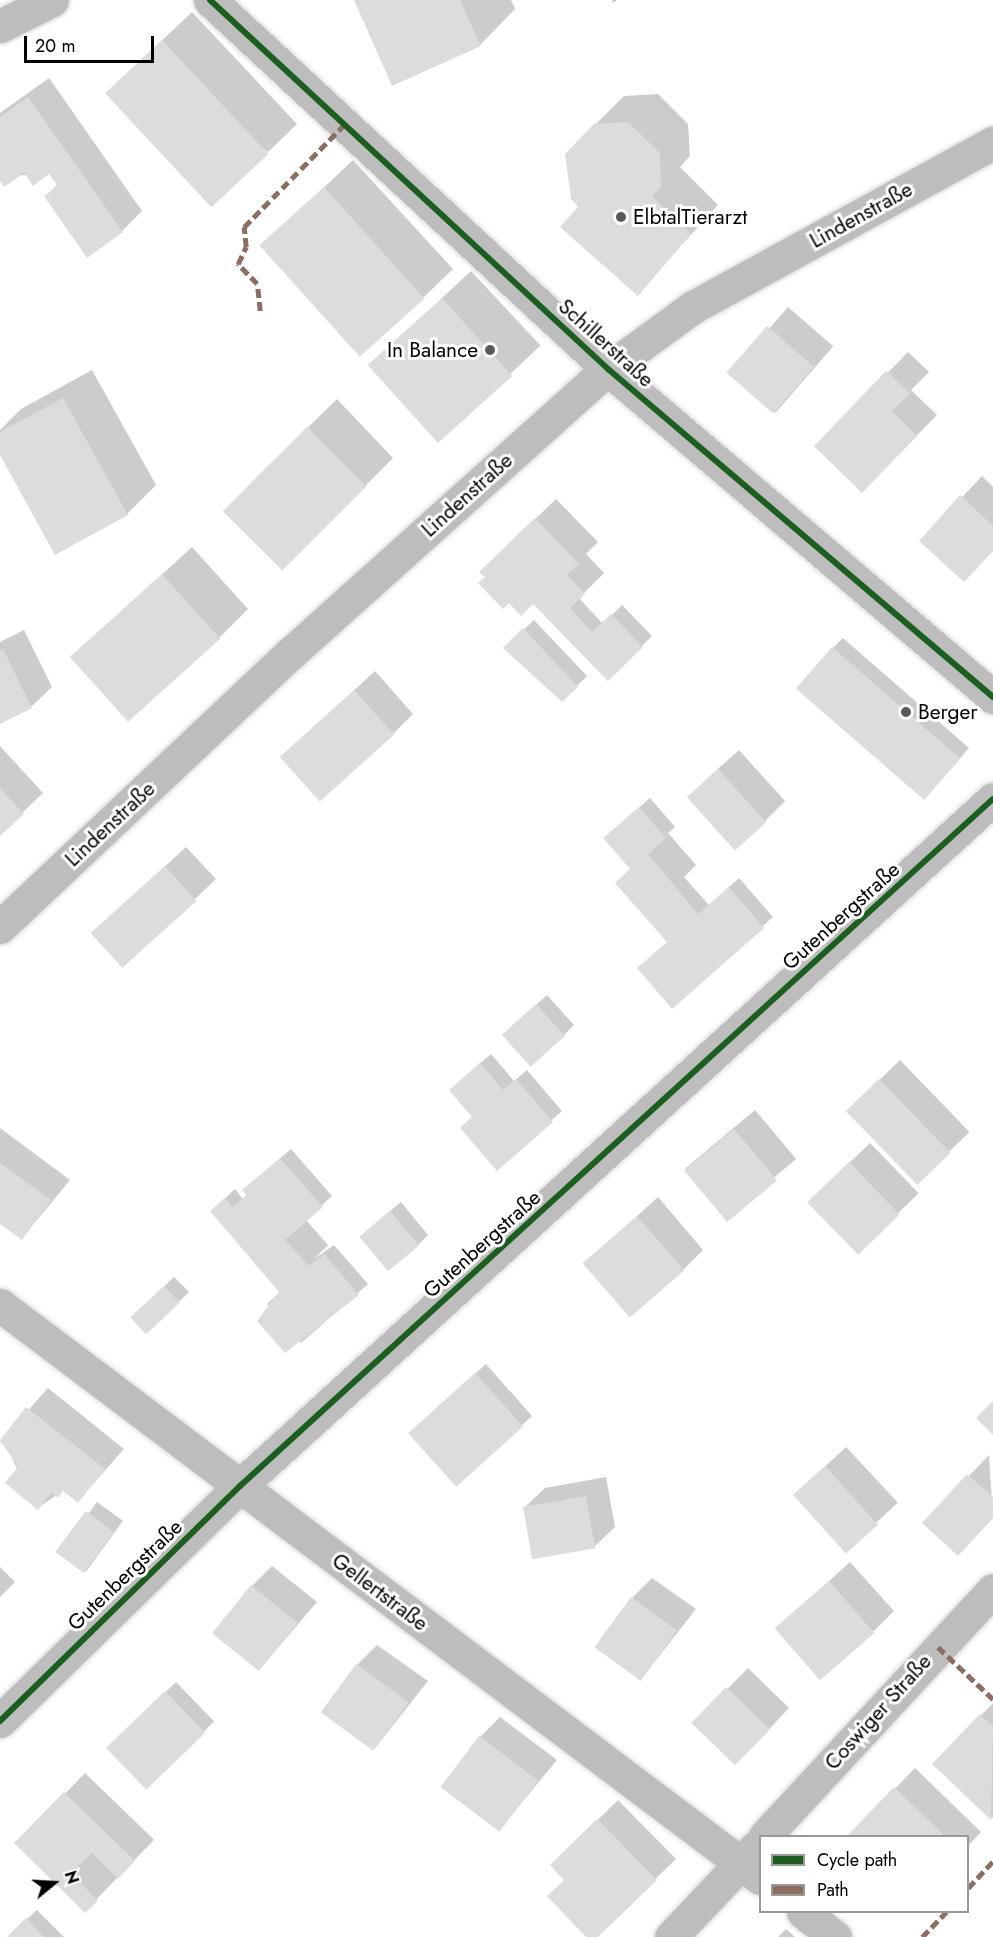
<!DOCTYPE html>
<meta charset="utf-8">
<style>
body{margin:0}
#map{position:relative;width:993px;height:1937px;overflow:hidden;background:#fff;font-family:Jost,sans-serif}
div>[style]{position:absolute}
.shadow>*{inset:0;background:#0003;transform-origin:0 0}
.building>*{inset:0;background:#dcdcdc;transform-origin:0 0}
.path>*{height:4px;margin-top:-2px;transform-origin:0;background:repeating-linear-gradient(90deg,#b8b8b8 0 1.5px,transparent 0 4.5px)}
.roads{filter:drop-shadow(0 0 2px #dbdbdb) drop-shadow(0 0 2px #dbdbdb)}
.minor>*{height:33px;margin:-16.5px;padding:0 16.5px;transform-origin:16.5px;border-radius:16.5px;background:#bdbdbd}
.major>*{height:33px;margin:-16.5px;padding:0 16.5px;transform-origin:16.5px;border-radius:16.5px;background:#bdbdbd}
.quiet>*{height:4.5px;margin-top:-2.25px;transform-origin:0;background:repeating-linear-gradient(90deg,#8d6e63 0 9px,transparent 0 13.5px)}
.cycleway>*{height:6px;margin:-3px;padding:0 3px;transform-origin:3px;border-radius:3px;background:#1b5e20}
.dots>*{width:16px;height:16px;translate:-50% -50%;box-sizing:border-box;border:3px solid #fff;border-radius:50%}
span{translate:-50% -50%;white-space:nowrap;text-align:center;line-height:1.15;-webkit-text-stroke:6px #fff;paint-order:stroke}
.street-label{font-size:21px;color:#000}
.poi-label{font-size:21px;color:#000}
.left{translate:0 -50%;text-align:left}
.right{translate:-100% -50%;text-align:right}
.legend{position:absolute;left:759px;top:1835px;width:210px;height:78px;box-sizing:border-box;background:#fff;border:2px solid #999;margin:0;padding:8px 10px;list-style:none;font-size:18px;color:#000}
.legend li{display:flex;align-items:center;gap:12px;height:30px}
.legend b{width:30px;border:2px solid #999}
.north{position:absolute;left:24px;top:1853px;width:60px;height:60px;-webkit-text-stroke:4px #fff;paint-order:stroke;rotate:72deg;font-size:16px;font-weight:700;line-height:24px;text-align:center;color:#000}
.north::after{content:'';display:block;margin:auto;width:21px;height:27px;background:#000;clip-path:polygon(50% 0,100% 100%,50% 72%,0 100%)}
.scale{position:absolute;left:24px;top:36px;width:130px;height:27px;box-sizing:border-box;border:3px solid #000;border-top:0;padding-left:8px;font-size:18px;line-height:21px;white-space:nowrap;color:#000;-webkit-text-stroke:4px #fff;paint-order:stroke}
</style>
<div id="map">
<div class="shadow">
<div style="clip-path:polygon(356px 0,511px 0,515px 9px,480px 45px)"></div>
<div style="clip-path:polygon(192px 12px,297px 124px,268px 152px,136px 65px)"></div>
<div style="clip-path:polygon(49px 78px,142px 211px,122px 231px,46px 196px,58px 184px,49px 172px,0 178px,0 113px)"></div>
<div style="clip-path:polygon(658px 94px,688px 124px,690px 156px,680px 167px,718px 205px,637px 294px,580px 207px,595px 125px,624px 96px)"></div>
<div style="clip-path:polygon(353px 160px,453px 269px,424px 297px,262px 246px)"></div>
<div style="left:471px;top:271px;width:102px;height:139px;rotate:47deg"></div>
<div style="left:788px;top:307px;width:60px;height:88px;rotate:41deg"></div>
<div style="clip-path:polygon(908px 352px,929px 372px,911px 390px,937px 415px,882px 471px,816px 446px)"></div>
<div style="clip-path:polygon(92px 370px,156px 485px,127px 514px,0 452px,0 430px,21px 409px)"></div>
<div style="clip-path:polygon(337px 399px,393px 458px,365px 486px,252px 482px)"></div>
<div style="clip-path:polygon(982px 476px,993px 487px,993px 550px,921px 541px)"></div>
<div style="clip-path:polygon(556px 499px,598px 542px,586px 554px,604px 573px,579px 598px,603px 624px,622px 605px,652px 636px,608px 679px,533px 601px,487px 577px,502px 551px)"></div>
<div style="clip-path:polygon(192px 547px,248px 609px,219px 638px,72px 657px)"></div>
<div style="clip-path:polygon(534px 620px,587px 676px,577px 686px,515px 638px)"></div>
<div style="clip-path:polygon(24px 630px,52px 687px,31px 707px,0 723px,0 642px)"></div>
<div style="clip-path:polygon(843px 638px,969px 748px,933px 789px,833px 648px)"></div>
<div style="clip-path:polygon(375px 671px,413px 714px,393px 734px,282px 757px)"></div>
<div style="clip-path:polygon(0 746px,43px 793px,0 834px)"></div>
<div style="clip-path:polygon(739px 750px,785px 801px,765px 821px,709px 777px)"></div>
<div style="clip-path:polygon(650px 798px,675px 827px,668px 833px,696px 865px,684px 877px,709px 905px,739px 878px,773px 917px,672px 1007px,668px 941px,616px 828px)"></div>
<div style="clip-path:polygon(186px 847px,216px 879px,123px 967px,113px 914px)"></div>
<div style="clip-path:polygon(547px 995px,574px 1025px,564px 1035px,514px 1025px)"></div>
<div style="clip-path:polygon(491px 1054px,514px 1081px,527px 1070px,562px 1111px,497px 1169px,461px 1080px)"></div>
<div style="left:900px;top:1060px;width:100px;height:73px;rotate:46deg"></div>
<div style="left:755px;top:1110px;width:64px;height:91px;rotate:50deg"></div>
<div style="clip-path:polygon(0 1128px,70px 1180px,22px 1238px,0 1222px)"></div>
<div style="left:870px;top:1143px;width:70px;height:85px;rotate:46deg"></div>
<div style="clip-path:polygon(291px 1149px,332px 1196px,306px 1220px,328px 1245px,314px 1259px,334px 1245px,368px 1284px,301px 1343px,267px 1304px,281px 1291px,222px 1201px,235px 1189px,243px 1199px,255px 1180px)"></div>
<div style="clip-path:polygon(658px 1197px,703px 1250px,683px 1270px,585px 1263px)"></div>
<div style="clip-path:polygon(401px 1202px,428px 1235px,418px 1245px,371px 1227px)"></div>
<div style="clip-path:polygon(174px 1277px,189px 1292px,147px 1333px,142px 1307px)"></div>
<div style="clip-path:polygon(486px 1364px,532px 1416px,457px 1485px,420px 1423px)"></div>
<div style="clip-path:polygon(48px 1388px,124px 1449px,78px 1501px,64px 1490px,38px 1508px,13px 1461px,17px 1456px,0 1442px)"></div>
<div style="left:846px;top:1447px;width:76px;height:69px;rotate:47deg"></div>
<div style="clip-path:polygon(989px 1455px,993px 1518px,958px 1554px,924px 1523px)"></div>
<div style="clip-path:polygon(606px 1477px,615px 1527px,594px 1547px,524px 1508px,545px 1488px)"></div>
<div style="left:97px;top:1502px;width:32px;height:63px;rotate:36deg"></div>
<div style="clip-path:polygon(850px 1562px,894px 1611px,874px 1631px,777px 1628px)"></div>
<div style="clip-path:polygon(272px 1566px,317px 1602px,259px 1670px,252px 1586px)"></div>
<div style="clip-path:polygon(0 1567px,15px 1582px,0 1597px)"></div>
<div style="clip-path:polygon(652px 1578px,696px 1609px,642px 1678px,632px 1598px)"></div>
<div style="clip-path:polygon(377px 1645px,428px 1681px,375px 1748px,357px 1665px)"></div>
<div style="clip-path:polygon(748px 1668px,789px 1708px,756px 1743px,694px 1723px)"></div>
<div style="left:176px;top:1682px;width:55px;height:95px;rotate:46deg"></div>
<div style="clip-path:polygon(993px 1703px,993px 1817px,991px 1818px,935px 1764px)"></div>
<div style="clip-path:polygon(500px 1717px,557px 1760px,499px 1830px,480px 1737px)"></div>
<div style="clip-path:polygon(915px 1768px,981px 1832px,968px 1846px,968px 1836px,849px 1836px)"></div>
<div style="left:85px;top:1773px;width:96px;height:98px;rotate:44deg"></div>
<div style="clip-path:polygon(618px 1800px,676px 1859px,595px 1937px,588px 1937px,566px 1880px,552px 1865px)"></div>
<div style="clip-path:polygon(37px 1910px,64px 1937px,9px 1937px,27px 1919px)"></div>
<div style="clip-path:polygon(786px 1929px,795px 1937px,778px 1937px)"></div>
</div>
<div class="building">
<div style="clip-path:polygon(354px 0,460px 0,481px 46px,392px 86px)"></div>
<div style="left:162px;top:40px;width:156px;height:78px;rotate:47deg"></div>
<div style="clip-path:polygon(28px 97px,123px 232px,87px 258px,44px 196px,58px 186px,49px 174px,33px 186px,24px 173px,4px 187px,0 181px,0 117px)"></div>
<div style="clip-path:polygon(628px 122px,660px 153px,661px 187px,652px 196px,691px 234px,638px 296px,560px 227px,578px 207px,571px 199px,565px 154px,594px 124px)"></div>
<div style="left:324px;top:187px;width:150px;height:87px;rotate:48deg"></div>
<div style="left:442px;top:298px;width:105px;height:100px;rotate:48deg"></div>
<div style="left:767px;top:326px;width:62px;height:62px;rotate:41deg"></div>
<div style="clip-path:polygon(886px 371px,910px 393px,892px 411px,917px 436px,862px 493px,814px 446px)"></div>
<div style="clip-path:polygon(63px 398px,128px 515px,55px 555px,0 455px,0 432px)"></div>
<div style="left:307px;top:427px;width:84px;height:119px;rotate:45deg"></div>
<div style="clip-path:polygon(960px 495px,993px 526px,993px 551px,964px 582px,919px 541px)"></div>
<div style="clip-path:polygon(535px 518px,579px 564px,567px 575px,585px 594px,570px 608px,592px 632px,611px 614px,643px 647px,608px 681px,533px 604px,521px 616px,509px 603px,503px 609px,478px 583px,485px 577px,479px 572px)"></div>
<div style="left:162px;top:574px;width:87px;height:124px;rotate:48deg"></div>
<div style="clip-path:polygon(523px 628px,578px 687px,562px 702px,503px 648px)"></div>
<div style="left:832px;top:647px;width:170px;height:55px;rotate:41deg"></div>
<div style="clip-path:polygon(3px 649px,32px 708px,0 724px,0 651px)"></div>
<div style="left:354px;top:690px;width:60px;height:100px;rotate:48deg"></div>
<div style="left:718px;top:769px;width:72px;height:42px;rotate:48deg"></div>
<div style="clip-path:polygon(0 788px,24px 814px,0 836px)"></div>
<div style="clip-path:polygon(639px 807px,666px 838px,648px 854px,698px 914px,729px 887px,764px 928px,672px 1009px,637px 968px,667px 942px,615px 883px,630px 869px,603px 838px)"></div>
<div style="left:165px;top:866px;width:47px;height:100px;rotate:48deg"></div>
<div style="left:536px;top:1004px;width:43px;height:46px;rotate:48deg"></div>
<div style="clip-path:polygon(480px 1063px,503px 1090px,516px 1079px,553px 1122px,497px 1171px,460px 1128px,472px 1117px,449px 1090px)"></div>
<div style="left:879px;top:1079px;width:103px;height:46px;rotate:46deg"></div>
<div style="left:734px;top:1129px;width:67px;height:65px;rotate:50deg"></div>
<div style="clip-path:polygon(280px 1158px,323px 1207px,285px 1240px,309px 1266px,324px 1254px,359px 1295px,285px 1353px,257px 1321px,279px 1292px,210px 1211px,225px 1198px,232px 1207px,247px 1195px,242px 1190px)"></div>
<div style="left:849px;top:1162px;width:73px;height:58px;rotate:46deg"></div>
<div style="clip-path:polygon(0 1163px,51px 1200px,22px 1240px,0 1224px)"></div>
<div style="left:390px;top:1211px;width:45px;height:40px;rotate:50deg"></div>
<div style="left:637px;top:1216px;width:72px;height:72px;rotate:49deg"></div>
<div style="left:164px;top:1286px;width:23px;height:46px;rotate:47deg"></div>
<div style="left:475px;top:1373px;width:72px;height:90px;rotate:48deg"></div>
<div style="clip-path:polygon(993px 1401px,993px 1435px,976px 1418px)"></div>
<div style="clip-path:polygon(26px 1407px,105px 1469px,78px 1503px,63px 1491px,58px 1498px,52px 1492px,38px 1510px,5px 1483px,18px 1467px,0 1440px)"></div>
<div style="left:825px;top:1466px;width:79px;height:43px;rotate:48deg"></div>
<div style="clip-path:polygon(967px 1474px,993px 1497px,993px 1518px,958px 1556px,922px 1523px)"></div>
<div style="left:586px;top:1496px;width:53px;height:64px;rotate:80deg"></div>
<div style="left:86px;top:1511px;width:35px;height:51px;rotate:37deg"></div>
<div style="left:829px;top:1581px;width:69px;height:72px;rotate:49deg"></div>
<div style="left:251px;top:1585px;width:60px;height:62px;rotate:39deg"></div>
<div style="left:631px;top:1597px;width:57px;height:62px;rotate:36deg"></div>
<div style="left:356px;top:1664px;width:65px;height:60px;rotate:36deg"></div>
<div style="left:726px;top:1687px;width:61px;height:50px;rotate:44deg"></div>
<div style="left:165px;top:1691px;width:58px;height:82px;rotate:46deg"></div>
<div style="clip-path:polygon(980px 1714px,993px 1726px,991px 1820px,932px 1764px)"></div>
<div style="left:479px;top:1736px;width:74px;height:64px;rotate:37deg"></div>
<div style="clip-path:polygon(894px 1787px,945px 1836px,847px 1836px)"></div>
<div style="clip-path:polygon(64px 1792px,135px 1861px,118px 1879px,92px 1853px,71px 1873px,98px 1901px,85px 1913px,14px 1843px)"></div>
<div style="clip-path:polygon(597px 1819px,657px 1880px,598px 1937px,586px 1937px,547px 1896px,564px 1880px,550px 1865px)"></div>
<div style="clip-path:polygon(26px 1918px,44px 1937px,7px 1937px)"></div>
</div>
<div class="path">
<div style="left:614px;top:0;width:4px;rotate:63deg"></div>
</div>
<div class="roads">
<div class="minor">
<div style="left:210px;top:0;width:543px;rotate:42.83deg"></div>
<div style="left:608px;top:369px;width:506px;rotate:40.43deg"></div>
<div style="left:0;top:927px;width:400px;rotate:-43.3deg"></div>
<div style="left:291px;top:653px;width:426px;rotate:-41.9deg"></div>
<div style="left:608px;top:369px;width:105px;rotate:-36.1deg"></div>
<div style="left:693px;top:307px;width:342px;rotate:-28.7deg"></div>
<div style="left:0;top:1305px;width:952px;rotate:37.01deg"></div>
<div style="left:0;top:1721px;width:336px;rotate:-44.4deg"></div>
<div style="left:240px;top:1486px;width:1019px;rotate:-42.38deg"></div>
<div style="left:765px;top:1836px;width:335px;rotate:-47.2deg"></div>
<div style="left:803px;top:1912px;width:41px;rotate:38deg"></div>
<div style="left:671px;top:1937px;width:124px;rotate:-46.6deg"></div>
</div>
<div class="major">
<div style="left:0;top:26px;width:58px;rotate:-26.6deg"></div>
</div>
</div>
<div class="quiet">
<div style="left:260px;top:311px;width:27px;rotate:-96deg"></div>
<div style="left:257px;top:284px;width:28px;rotate:-134deg"></div>
<div style="left:238px;top:264px;width:19px;rotate:-65deg"></div>
<div style="left:246px;top:247px;width:20px;rotate:-96deg"></div>
<div style="left:244px;top:227px;width:143px;rotate:-45.6deg"></div>
<div style="left:938px;top:1647px;width:76px;rotate:43.4deg"></div>
<div style="left:968px;top:1888px;width:37px;rotate:-47deg"></div>
<div style="left:922px;top:1937px;width:35px;rotate:-46deg"></div>
</div>
<div class="cycleway">
<div style="left:210px;top:0;width:543px;rotate:42.83deg"></div>
<div style="left:608px;top:369px;width:506px;rotate:40.43deg"></div>
<div style="left:0;top:1721px;width:336px;rotate:-44.4deg"></div>
<div style="left:240px;top:1486px;width:1019px;rotate:-42.38deg"></div>
</div>
<div class="dots">
<div style="left:621px;top:217px;background:#595959"></div>
<div style="left:490px;top:350px;background:#595959"></div>
<div style="left:906px;top:712px;background:#595959"></div>
</div>
<div class="street-label">
<span style="left:861px;top:215px;rotate:-29deg">Lindenstraße</span>
<span style="left:606px;top:343px;rotate:42deg">Schillerstraße</span>
<span style="left:467px;top:495px;rotate:-42deg">Lindenstraße</span>
<span style="left:110px;top:824px;rotate:-43deg">Lindenstraße</span>
<span style="left:841px;top:916px;rotate:-42deg">Gutenbergstraße</span>
<span style="left:482px;top:1244px;rotate:-42deg">Gutenbergstraße</span>
<span style="left:125px;top:1575px;rotate:-44deg">Gutenbergstraße</span>
<span style="left:380px;top:1592px;rotate:37deg">Gellertstraße</span>
<span style="left:878px;top:1712px;rotate:-48deg">Coswiger Straße</span>
</div>
<div class="poi-label">
<span class="left" style="left:633px;top:217px">ElbtalTierarzt</span>
<span class="right" style="left:478px;top:350px">In Balance</span>
<span class="left" style="left:918px;top:712px">Berger</span>
</div>
<ul class="legend">
<li><b style="height:8px;background:#1b5e20"></b>Cycle path</li>
<li><b style="height:8px;background:#8d6e63"></b>Path</li>
</ul>
<div class="north">N</div>
<div class="scale">20 m</div>
</div>
